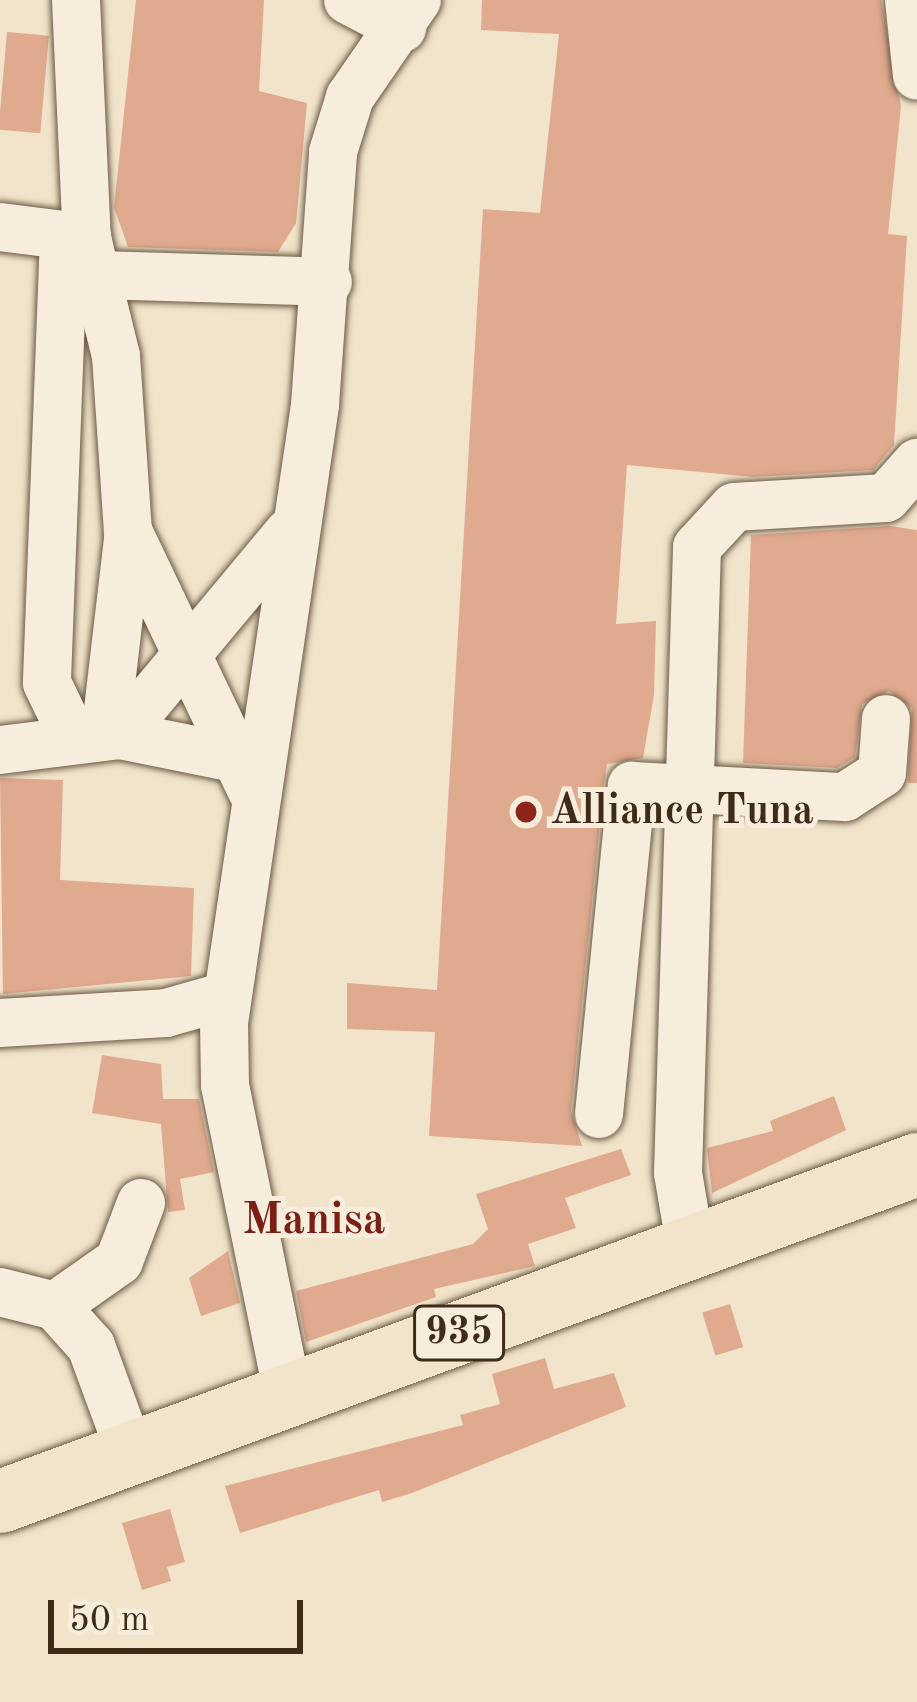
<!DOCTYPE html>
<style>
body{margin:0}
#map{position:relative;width:917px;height:1702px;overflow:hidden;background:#f1e4ca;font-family:"Old Standard TT",serif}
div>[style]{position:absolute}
.building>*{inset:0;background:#e0aa8e;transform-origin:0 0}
.roads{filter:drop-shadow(0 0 3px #6b5944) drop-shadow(0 0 3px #6b5944)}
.minor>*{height:48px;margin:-24px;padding:0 24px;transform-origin:24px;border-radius:24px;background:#f6eddd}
.major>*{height:63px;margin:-31.5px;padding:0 31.5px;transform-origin:31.5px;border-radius:31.5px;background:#f1e4ca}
.dots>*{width:33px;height:33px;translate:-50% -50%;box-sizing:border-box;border:6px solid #f6eddd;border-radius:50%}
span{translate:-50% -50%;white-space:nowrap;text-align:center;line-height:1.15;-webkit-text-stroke:10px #f6eddd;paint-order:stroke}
.shield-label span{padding:3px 9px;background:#f6eddd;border:3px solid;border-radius:9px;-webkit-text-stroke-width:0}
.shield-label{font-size:39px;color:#3e2b18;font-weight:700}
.poi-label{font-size:42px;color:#3e2b18;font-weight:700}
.left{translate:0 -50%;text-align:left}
.neighbourhood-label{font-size:45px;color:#7a1f14;font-weight:700}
.scale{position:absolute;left:48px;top:1600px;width:255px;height:54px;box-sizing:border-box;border:6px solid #3e2b18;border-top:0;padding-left:15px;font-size:36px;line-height:42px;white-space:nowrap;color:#3e2b18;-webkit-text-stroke:9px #f6eddd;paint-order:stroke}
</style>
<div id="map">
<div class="building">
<div style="clip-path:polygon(136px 0,264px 0,259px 91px,307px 103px,296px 223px,278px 252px,128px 247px,114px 207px)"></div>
<div style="clip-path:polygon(482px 0,881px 0,901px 106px,888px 234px,907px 236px,894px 445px,873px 470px,753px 477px,627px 465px,616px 624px,656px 621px,654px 695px,643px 758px,607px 764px,604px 783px,571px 1111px,582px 1146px,429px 1136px,435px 1032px,347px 1029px,347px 983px,437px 990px,483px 209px,540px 213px,559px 34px,481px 30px)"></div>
<div style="left:7px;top:32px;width:42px;height:98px;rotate:5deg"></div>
<div style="clip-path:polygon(890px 526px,917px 530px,917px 783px,908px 783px,912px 708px,889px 691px,862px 704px,855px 757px,837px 768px,743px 763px,751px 535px)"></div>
<div style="clip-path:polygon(0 778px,63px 780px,60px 880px,194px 888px,191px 976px,3px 994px)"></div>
<div style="clip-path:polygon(102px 1055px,161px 1064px,163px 1099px,199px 1099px,214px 1172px,180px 1179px,185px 1210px,168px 1212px,161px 1124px,92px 1113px)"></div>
<div style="clip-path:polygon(834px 1096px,846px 1130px,712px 1193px,707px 1148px,773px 1131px,770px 1121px)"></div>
<div style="clip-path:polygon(621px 1149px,631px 1175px,565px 1198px,576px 1228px,528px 1244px,535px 1266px,434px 1289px,436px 1297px,306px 1342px,296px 1291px,473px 1244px,488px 1229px,476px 1194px)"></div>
<div style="clip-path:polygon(228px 1251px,240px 1303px,201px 1316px,189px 1278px)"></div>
<div style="left:730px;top:1304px;width:45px;height:29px;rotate:73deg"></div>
<div style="clip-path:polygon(545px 1358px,554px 1389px,614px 1373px,626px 1407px,412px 1493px,382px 1502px,379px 1490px,240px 1533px,225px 1486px,463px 1425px,460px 1415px,500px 1404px,492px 1374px)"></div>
<div style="clip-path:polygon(170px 1509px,185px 1562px,167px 1567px,171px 1581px,142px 1590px,122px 1523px)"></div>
</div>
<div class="roads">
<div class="minor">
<div style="left:76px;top:0;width:238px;rotate:87.4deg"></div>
<div style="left:87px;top:238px;width:122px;rotate:76.2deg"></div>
<div style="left:116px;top:356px;width:175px;rotate:86.1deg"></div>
<div style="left:128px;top:531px;width:288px;rotate:64.5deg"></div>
<div style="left:348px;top:0;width:61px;rotate:27.4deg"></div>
<div style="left:909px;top:0;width:76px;rotate:84deg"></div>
<div style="left:0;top:227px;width:88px;rotate:7.2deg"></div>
<div style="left:64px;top:237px;width:446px;rotate:92.2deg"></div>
<div style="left:47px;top:683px;width:62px;rotate:64.3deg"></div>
<div style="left:97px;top:275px;width:231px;rotate:1.7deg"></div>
<div style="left:105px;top:735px;width:198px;rotate:-83.3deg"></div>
<div style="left:120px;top:735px;width:264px;rotate:-50.2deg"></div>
<div style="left:0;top:750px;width:121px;rotate:-7.1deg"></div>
<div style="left:120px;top:735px;width:116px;rotate:11.4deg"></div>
<div style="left:0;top:1023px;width:166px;rotate:-3.4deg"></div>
<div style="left:166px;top:1013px;width:62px;rotate:-15.8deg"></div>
<div style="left:599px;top:1114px;width:330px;rotate:-84.3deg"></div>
<div style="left:632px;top:786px;width:213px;rotate:3deg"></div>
<div style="left:845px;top:797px;width:44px;rotate:-33deg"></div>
<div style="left:882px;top:773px;width:54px;rotate:-85.8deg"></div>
<div style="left:691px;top:1250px;width:78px;rotate:-99.6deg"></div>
<div style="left:678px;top:1173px;width:626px;rotate:-88.26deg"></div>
<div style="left:697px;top:547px;width:54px;rotate:-47.2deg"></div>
<div style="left:734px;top:507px;width:152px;rotate:-3.4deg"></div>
<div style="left:886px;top:498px;width:47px;rotate:-48.5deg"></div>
<div style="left:0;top:1292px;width:57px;rotate:14.3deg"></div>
<div style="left:55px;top:1306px;width:54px;rotate:48deg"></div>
<div style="left:91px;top:1346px;width:113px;rotate:69.8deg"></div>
<div style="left:55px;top:1306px;width:78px;rotate:-35.1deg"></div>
<div style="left:119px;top:1261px;width:62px;rotate:-69.2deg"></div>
<div style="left:288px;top:1395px;width:316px;rotate:-101.5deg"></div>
<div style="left:225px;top:1085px;width:62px;rotate:-90.9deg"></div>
<div style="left:224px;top:1023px;width:625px;rotate:-81.62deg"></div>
<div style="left:315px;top:405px;width:254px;rotate:-85.9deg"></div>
<div style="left:333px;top:152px;width:58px;rotate:-72.8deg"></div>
<div style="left:350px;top:97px;width:118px;rotate:-55.4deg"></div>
</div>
<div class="major">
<div style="left:0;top:1501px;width:977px;rotate:-20.18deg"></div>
</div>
</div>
<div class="dots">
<div style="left:526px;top:812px;background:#8f2418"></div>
</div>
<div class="shield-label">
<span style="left:459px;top:1333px">935</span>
</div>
<div class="poi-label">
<span class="left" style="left:550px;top:812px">Alliance Tuna</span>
</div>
<div class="neighbourhood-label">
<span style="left:314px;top:1222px">Manisa</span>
</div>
<div class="scale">50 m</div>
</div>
